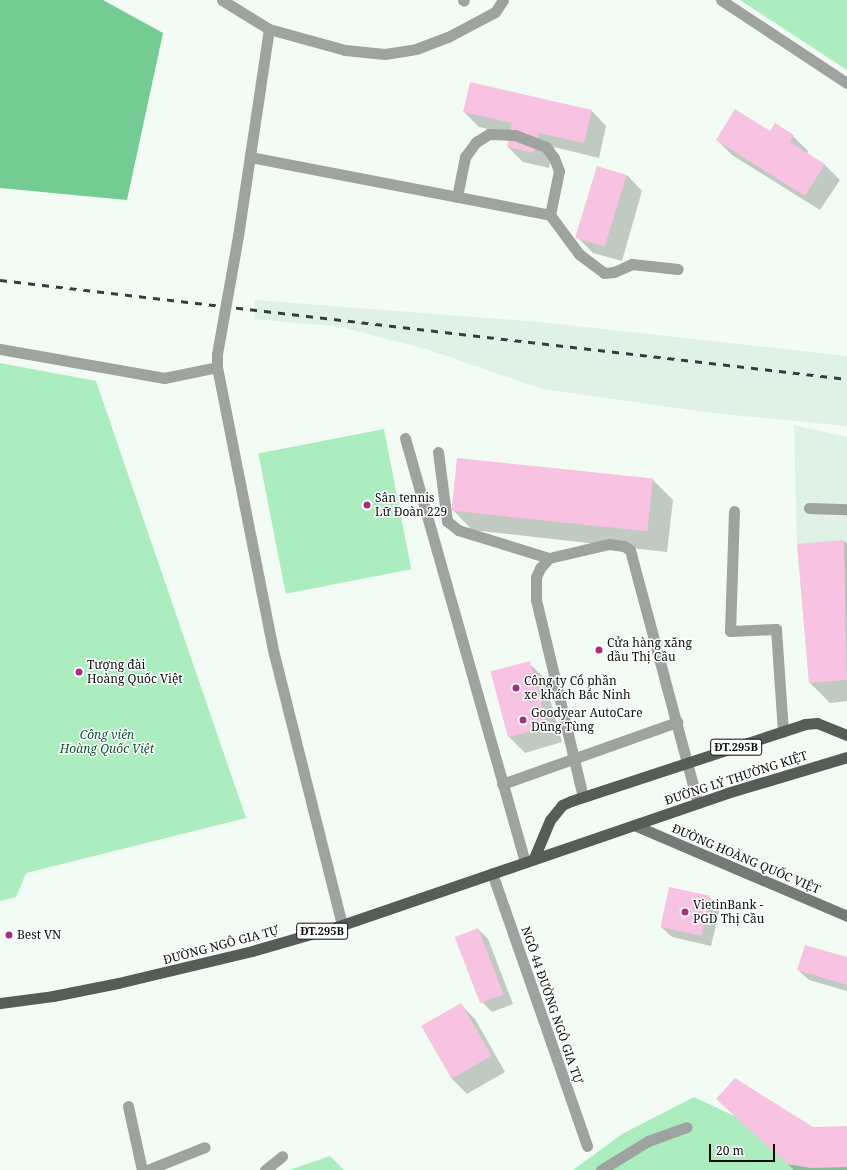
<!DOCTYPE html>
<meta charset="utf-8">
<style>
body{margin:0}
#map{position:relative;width:847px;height:1170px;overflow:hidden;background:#f2fcf4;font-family:"Noto Serif",serif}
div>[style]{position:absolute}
.built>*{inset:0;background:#e0f1e5}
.green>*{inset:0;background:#acedc0;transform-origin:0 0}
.water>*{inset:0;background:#74cb93}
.shadow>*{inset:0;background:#0003}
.building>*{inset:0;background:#f8c3e1;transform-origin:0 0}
.service>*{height:11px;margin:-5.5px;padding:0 5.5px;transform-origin:5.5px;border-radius:5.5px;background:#9fa3a0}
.minor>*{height:11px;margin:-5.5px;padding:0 5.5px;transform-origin:5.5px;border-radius:5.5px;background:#9fa3a0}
.secondary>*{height:11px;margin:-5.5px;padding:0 5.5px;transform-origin:5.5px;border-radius:5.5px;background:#747a75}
.primary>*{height:11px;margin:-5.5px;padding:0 5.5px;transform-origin:5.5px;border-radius:5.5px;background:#565d58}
.rail>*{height:3px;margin-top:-1.5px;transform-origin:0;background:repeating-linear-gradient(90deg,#393d3a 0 7px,transparent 0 14px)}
.service-bridge>*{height:11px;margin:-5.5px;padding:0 5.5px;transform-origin:5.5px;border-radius:5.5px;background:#9fa3a0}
.dots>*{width:11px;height:11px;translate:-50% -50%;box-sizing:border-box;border:2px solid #fff;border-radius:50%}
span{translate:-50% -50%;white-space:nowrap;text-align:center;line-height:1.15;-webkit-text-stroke:3px #fff;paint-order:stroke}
.shield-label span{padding:1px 3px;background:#fff;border:1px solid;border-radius:3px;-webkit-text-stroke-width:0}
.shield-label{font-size:11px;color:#0a0d0b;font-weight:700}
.poi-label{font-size:12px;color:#0a0d0b}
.left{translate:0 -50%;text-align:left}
.park-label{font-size:12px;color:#0e512d;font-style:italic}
.street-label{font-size:12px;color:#0a0d0b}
.scale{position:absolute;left:709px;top:1144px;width:66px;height:18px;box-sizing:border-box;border:2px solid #0a0d0b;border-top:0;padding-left:5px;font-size:12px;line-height:14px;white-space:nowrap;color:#0a0d0b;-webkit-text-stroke:3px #fff;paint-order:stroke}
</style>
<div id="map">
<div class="built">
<div style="clip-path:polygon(255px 300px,540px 322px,847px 356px,847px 426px,713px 413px,542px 389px,429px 350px,341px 327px,254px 319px)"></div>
<div style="clip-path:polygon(794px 425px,847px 437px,847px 680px,809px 683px,797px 544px)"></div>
</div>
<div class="green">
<div style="clip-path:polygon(740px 0,847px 0,847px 70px)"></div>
<div style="clip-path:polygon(0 363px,96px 381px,246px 818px,26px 873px,16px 897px,0 901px)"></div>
<div style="left:384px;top:429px;width:143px;height:128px;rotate:79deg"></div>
<div style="clip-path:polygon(694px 1097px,788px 1141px,847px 1142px,847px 1170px,573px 1170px,622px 1134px)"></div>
<div style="clip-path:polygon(330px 1156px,344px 1170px,289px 1170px)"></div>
</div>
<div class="water">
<div style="clip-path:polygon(0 0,103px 0,163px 33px,127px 200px,0 188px)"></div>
</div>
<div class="shadow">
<div style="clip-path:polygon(591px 110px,606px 126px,599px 158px,554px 147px,549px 168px,523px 162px,508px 147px,511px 134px,479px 127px,464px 112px)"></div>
<div style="clip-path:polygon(770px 132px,793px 136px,808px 151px,807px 154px,825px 165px,840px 180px,820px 210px,732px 155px,717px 140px)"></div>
<div style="clip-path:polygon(627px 175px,642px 191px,622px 261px,593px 253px,578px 238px)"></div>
<div style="clip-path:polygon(458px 459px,653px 480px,673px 500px,667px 552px,472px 530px,453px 510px)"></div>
<div style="clip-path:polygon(844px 541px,847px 544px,847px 701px,830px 703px,810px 683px,798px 545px)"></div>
<div style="clip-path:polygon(529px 663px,544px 678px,562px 742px,525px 753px,510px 738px,492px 673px)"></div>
<div style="clip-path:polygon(709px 897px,720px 908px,711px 946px,672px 937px,661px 927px)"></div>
<div style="clip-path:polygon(478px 929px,488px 939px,513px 1004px,492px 1012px,482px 1002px)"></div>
<div style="clip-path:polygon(847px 958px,847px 991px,809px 980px,798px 970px)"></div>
<div style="clip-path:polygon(460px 1004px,475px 1019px,505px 1072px,467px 1094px,452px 1079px,422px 1026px)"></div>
<div style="clip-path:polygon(717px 1099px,812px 1128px,847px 1127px,847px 1170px,794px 1170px)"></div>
</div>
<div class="building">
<div style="clip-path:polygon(470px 82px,592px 110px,584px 143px,539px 133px,534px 153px,507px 147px,512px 123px,463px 112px)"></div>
<div style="clip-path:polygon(735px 109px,770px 131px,775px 123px,794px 135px,790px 142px,825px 164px,805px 196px,716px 140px)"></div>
<div style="left:597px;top:166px;width:31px;height:75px;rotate:17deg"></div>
<div style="left:457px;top:458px;width:197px;height:53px;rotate:6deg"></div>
<div style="clip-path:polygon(844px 540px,847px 680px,809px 683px,797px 544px)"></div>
<div style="left:530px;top:661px;width:68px;height:41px;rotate:75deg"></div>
<div style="left:669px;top:887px;width:42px;height:41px;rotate:12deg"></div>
<div style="left:478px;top:928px;width:71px;height:25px;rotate:69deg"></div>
<div style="clip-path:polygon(805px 945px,847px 957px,847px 985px,797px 970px)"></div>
<div style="left:461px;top:1003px;width:61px;height:46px;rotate:60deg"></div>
<div style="clip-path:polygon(735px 1078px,813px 1127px,847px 1126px,847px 1167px,811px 1168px,787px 1164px,716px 1099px)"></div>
</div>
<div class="service">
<div style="left:222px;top:0;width:55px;rotate:31.7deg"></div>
<div style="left:269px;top:29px;width:79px;rotate:15.4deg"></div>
<div style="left:345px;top:50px;width:40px;rotate:5.7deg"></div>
<div style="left:385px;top:54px;width:31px;rotate:-9deg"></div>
<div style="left:416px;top:49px;width:34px;rotate:-21deg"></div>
<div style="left:448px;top:37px;width:53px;rotate:-28deg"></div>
<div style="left:495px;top:12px;width:14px;rotate:-56deg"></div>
<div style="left:463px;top:0;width:1px;rotate:45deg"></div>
<div style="left:721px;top:0;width:151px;rotate:33.4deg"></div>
<div style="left:250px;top:157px;width:306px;rotate:10.9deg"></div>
<div style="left:550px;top:215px;width:49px;rotate:53.4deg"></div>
<div style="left:579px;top:254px;width:31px;rotate:37deg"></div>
<div style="left:604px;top:273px;width:10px;rotate:-6deg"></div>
<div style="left:614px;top:272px;width:20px;rotate:-24deg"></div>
<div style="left:632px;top:264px;width:46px;rotate:6.2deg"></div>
<div style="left:457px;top:197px;width:41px;rotate:-78.7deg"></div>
<div style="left:465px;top:157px;width:19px;rotate:-54deg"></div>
<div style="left:476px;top:142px;width:15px;rotate:-32deg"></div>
<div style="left:489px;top:134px;width:26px;rotate:2deg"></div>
<div style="left:515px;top:135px;width:33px;rotate:21deg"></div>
<div style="left:546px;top:147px;width:14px;rotate:54deg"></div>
<div style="left:554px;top:158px;width:14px;rotate:69deg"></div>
<div style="left:559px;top:171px;width:45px;rotate:101.6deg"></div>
<div style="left:238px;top:236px;width:209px;rotate:-81.5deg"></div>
<div style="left:217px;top:354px;width:13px;rotate:90deg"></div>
<div style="left:217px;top:367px;width:293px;rotate:78.8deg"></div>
<div style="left:274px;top:654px;width:279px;rotate:75.9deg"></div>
<div style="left:438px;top:452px;width:70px;rotate:82.6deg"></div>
<div style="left:447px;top:521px;width:14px;rotate:39deg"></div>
<div style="left:458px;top:530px;width:95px;rotate:17.1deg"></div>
<div style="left:809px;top:508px;width:38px;rotate:2deg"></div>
<div style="left:734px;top:511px;width:120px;rotate:91.9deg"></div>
<div style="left:730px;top:631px;width:46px;rotate:-2.5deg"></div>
<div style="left:776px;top:629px;width:103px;rotate:86.1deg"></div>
<div style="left:502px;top:784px;width:186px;rotate:-19.5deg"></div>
<div style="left:583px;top:797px;width:203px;rotate:-103.4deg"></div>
<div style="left:536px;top:600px;width:23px;rotate:-90deg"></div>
<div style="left:536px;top:577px;width:10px;rotate:-66deg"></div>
<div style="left:540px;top:568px;width:13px;rotate:-48deg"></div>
<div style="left:549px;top:558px;width:62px;rotate:-13.1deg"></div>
<div style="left:609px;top:544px;width:15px;rotate:8deg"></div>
<div style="left:624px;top:546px;width:7px;rotate:34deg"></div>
<div style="left:630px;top:550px;width:262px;rotate:75deg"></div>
<div style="left:128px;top:1106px;width:66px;rotate:77.7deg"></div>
<div style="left:147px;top:1170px;width:62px;rotate:-21.6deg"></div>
<div style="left:265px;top:1170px;width:22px;rotate:-39deg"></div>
</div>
<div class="minor">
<div style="left:0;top:349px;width:167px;rotate:10deg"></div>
<div style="left:164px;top:378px;width:54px;rotate:-11.7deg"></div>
<div style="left:405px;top:438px;width:440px;rotate:74.2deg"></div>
<div style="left:492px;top:873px;width:289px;rotate:70.8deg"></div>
<div style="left:601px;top:1170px;width:55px;rotate:-31.7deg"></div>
<div style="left:648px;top:1141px;width:41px;rotate:-19.7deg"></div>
</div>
<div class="secondary">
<div style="left:634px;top:825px;width:232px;rotate:23.1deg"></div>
</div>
<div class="primary">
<div style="left:534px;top:858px;width:41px;rotate:-67.2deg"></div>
<div style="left:550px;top:820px;width:19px;rotate:-51deg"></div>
<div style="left:562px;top:805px;width:10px;rotate:-24deg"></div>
<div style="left:571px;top:801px;width:246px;rotate:-18.2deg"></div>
<div style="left:805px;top:724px;width:12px;rotate:-5deg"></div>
<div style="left:817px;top:723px;width:32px;rotate:22deg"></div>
<div style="left:0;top:1003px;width:53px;rotate:-7.5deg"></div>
<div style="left:53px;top:996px;width:66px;rotate:-11.3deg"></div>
<div style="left:118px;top:983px;width:138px;rotate:-13.4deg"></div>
<div style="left:252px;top:951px;width:94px;rotate:-16.1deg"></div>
<div style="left:342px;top:925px;width:407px;rotate:-18.9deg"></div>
<div style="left:727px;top:793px;width:125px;rotate:-16.7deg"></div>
</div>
<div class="rail">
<div style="left:0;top:280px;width:853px;rotate:6.67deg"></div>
</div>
<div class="service-bridge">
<div style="left:217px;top:354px;width:120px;rotate:-79.9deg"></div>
</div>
<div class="dots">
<div style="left:367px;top:505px;background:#a82d7f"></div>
<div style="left:599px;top:650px;background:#a82d7f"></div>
<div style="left:79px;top:672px;background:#a82d7f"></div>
<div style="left:516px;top:688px;background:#a82d7f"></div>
<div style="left:523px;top:720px;background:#a82d7f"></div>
<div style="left:685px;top:912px;background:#a82d7f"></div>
<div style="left:9px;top:935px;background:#a82d7f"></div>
</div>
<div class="shield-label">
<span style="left:736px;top:747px">ĐT.295B</span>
<span style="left:322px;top:931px">ĐT.295B</span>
</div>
<div class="poi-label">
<span class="left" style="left:375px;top:505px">Sân tennis<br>Lữ Đoàn 229</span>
<span class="left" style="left:607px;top:650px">Cửa hàng xăng<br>dầu Thị Cầu</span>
<span class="left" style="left:87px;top:672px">Tượng đài<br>Hoàng Quốc Việt</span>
<span class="left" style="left:524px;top:688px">Công ty Cổ phần<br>xe khách Bắc Ninh</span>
<span class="left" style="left:531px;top:720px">Goodyear AutoCare<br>Dũng Tùng</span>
<span class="left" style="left:693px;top:912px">VietinBank -<br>PGD Thị Cầu</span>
<span class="left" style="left:17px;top:935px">Best VN</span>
</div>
<div class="park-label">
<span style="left:107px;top:742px">Công viên<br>Hoàng Quốc Việt</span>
</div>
<div class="street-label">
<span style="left:736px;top:778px;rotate:-18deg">ĐƯỜNG LÝ THƯỜNG KIỆT</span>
<span style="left:746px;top:859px;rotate:23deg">ĐƯỜNG HOÀNG QUỐC VIỆT</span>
<span style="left:221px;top:945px;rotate:-15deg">ĐƯỜNG NGÔ GIA TỰ</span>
<span style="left:552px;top:1005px;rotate:71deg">NGÕ 44 ĐƯỜNG NGÔ GIA TỰ</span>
</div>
<div class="scale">20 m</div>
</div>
